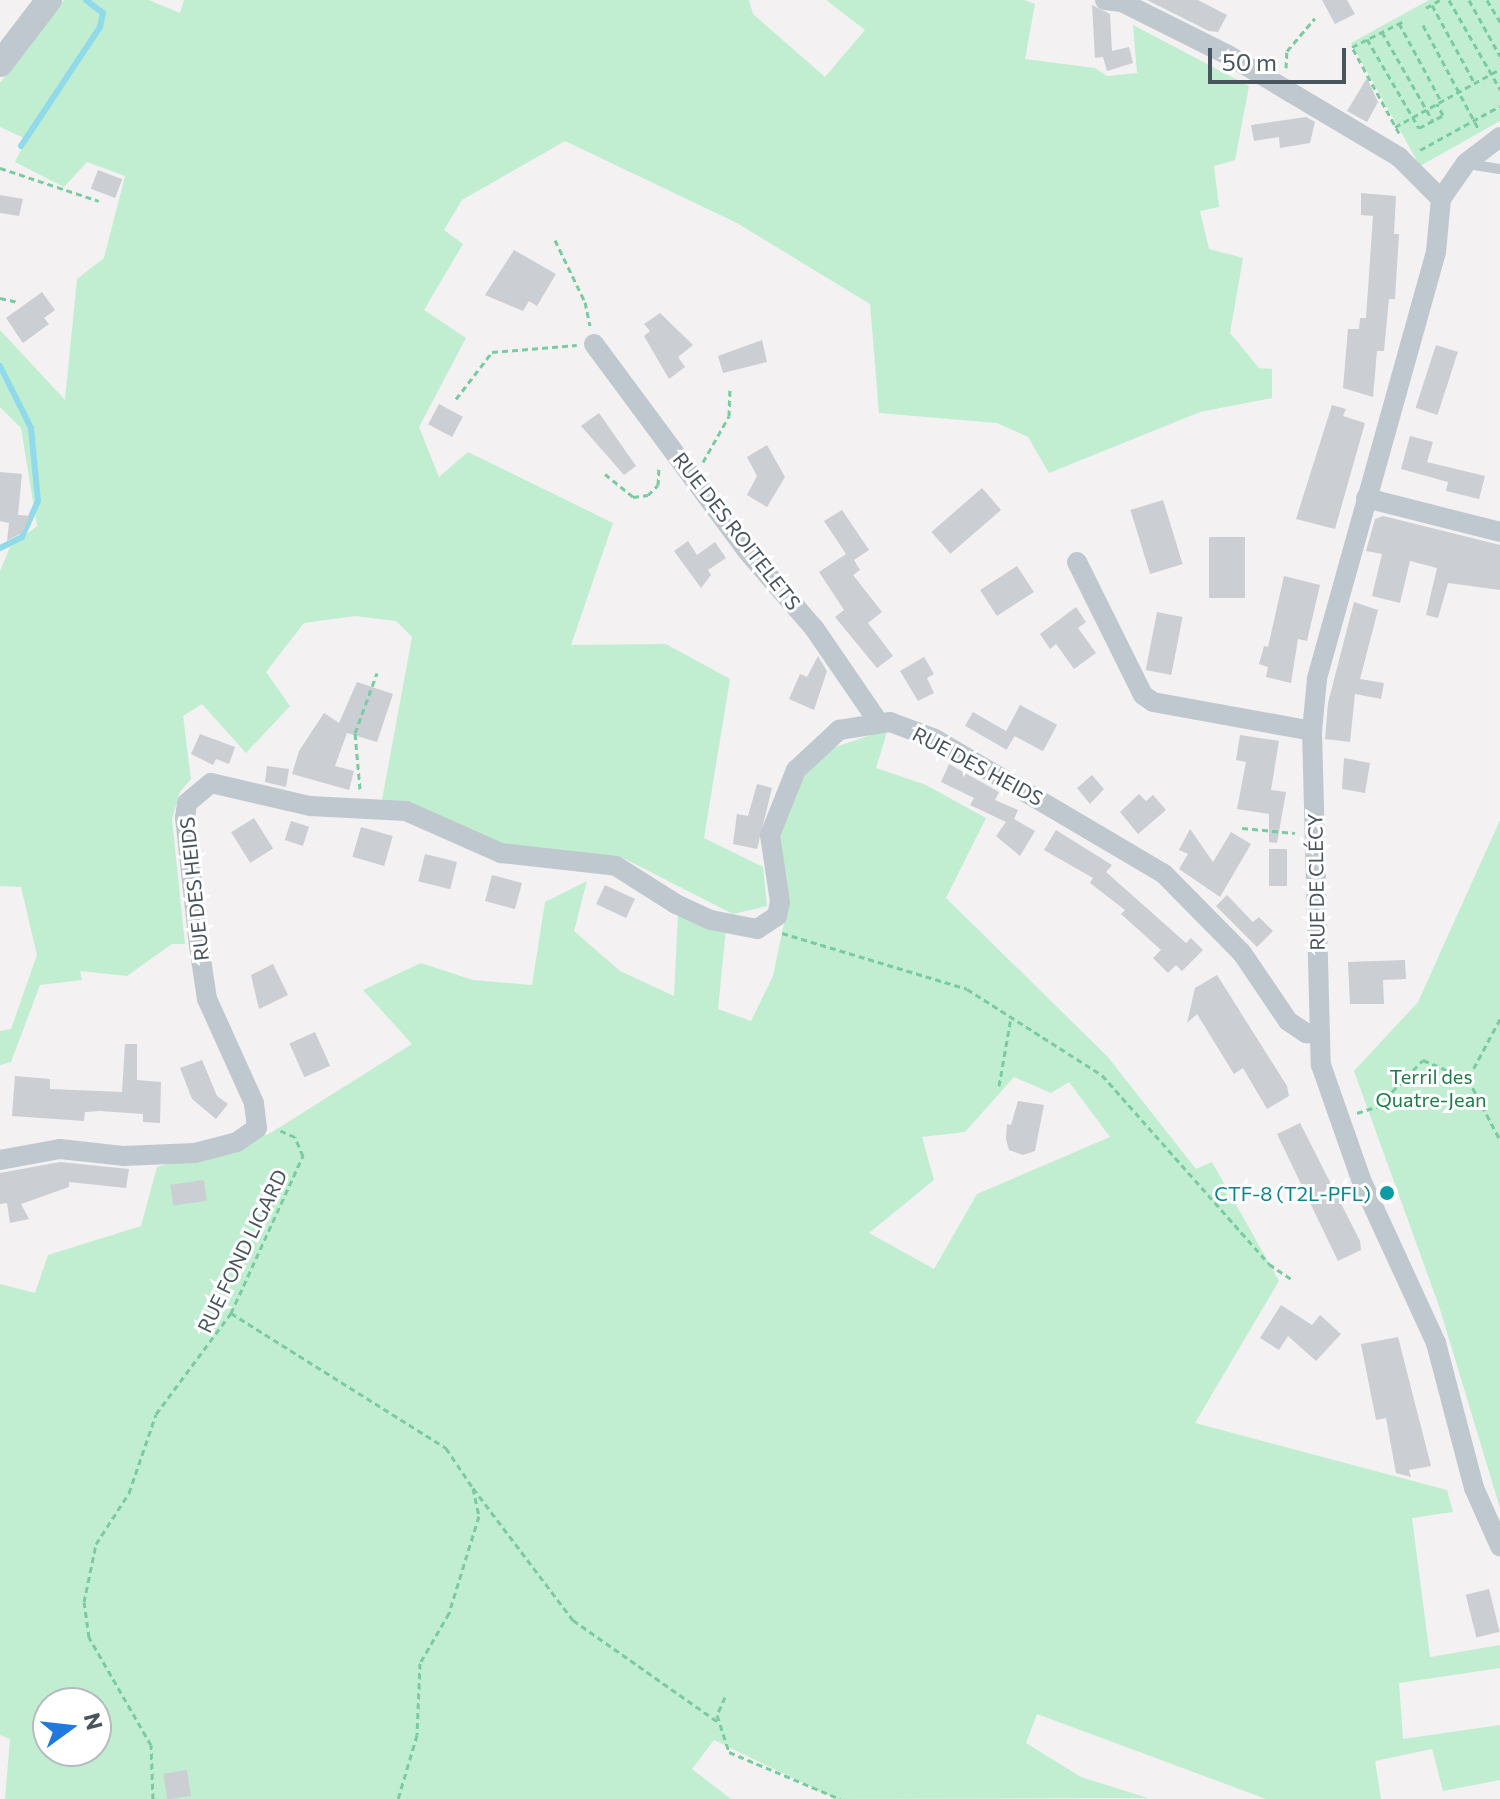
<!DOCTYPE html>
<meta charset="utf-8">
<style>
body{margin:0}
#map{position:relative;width:1500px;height:1799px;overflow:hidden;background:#f3f1f1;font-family:Commissioner,sans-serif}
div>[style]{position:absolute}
.green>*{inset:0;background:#c1eed1}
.stream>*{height:6px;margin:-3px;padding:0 3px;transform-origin:3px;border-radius:3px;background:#90daea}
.building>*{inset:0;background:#cbced3;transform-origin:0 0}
.path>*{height:3px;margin-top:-1.5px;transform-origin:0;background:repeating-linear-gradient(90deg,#7acba1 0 6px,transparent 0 10px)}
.service>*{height:10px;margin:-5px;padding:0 5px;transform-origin:5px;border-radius:5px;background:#bfc8cf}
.minor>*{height:20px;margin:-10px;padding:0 10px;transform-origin:10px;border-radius:10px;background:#bfc8cf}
.tertiary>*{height:26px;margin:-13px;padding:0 13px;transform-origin:13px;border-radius:13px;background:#bfc8cf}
.dots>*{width:22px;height:22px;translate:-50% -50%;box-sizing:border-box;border:4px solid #fff;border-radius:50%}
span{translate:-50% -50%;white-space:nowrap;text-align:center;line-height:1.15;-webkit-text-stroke:6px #fff;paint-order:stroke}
.street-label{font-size:20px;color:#49555e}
.park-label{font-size:20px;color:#1b7e49}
.culture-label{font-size:20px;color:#0d838f}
.right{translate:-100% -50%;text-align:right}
.north{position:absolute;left:32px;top:1687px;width:80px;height:80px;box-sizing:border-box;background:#fff;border:2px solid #b6bbbf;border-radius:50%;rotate:75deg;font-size:22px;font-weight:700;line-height:32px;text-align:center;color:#49555e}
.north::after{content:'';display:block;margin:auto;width:28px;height:36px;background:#1f79df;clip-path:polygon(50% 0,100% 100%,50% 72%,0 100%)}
.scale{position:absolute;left:1208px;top:48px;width:138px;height:36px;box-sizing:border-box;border:4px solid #49555e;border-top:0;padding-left:10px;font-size:24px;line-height:28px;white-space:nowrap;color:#49555e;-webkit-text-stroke:6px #fff;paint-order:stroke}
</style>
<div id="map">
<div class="green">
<div style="clip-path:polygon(64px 0,149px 0,180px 13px,184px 0,749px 0,753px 14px,825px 77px,865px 30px,826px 0,1024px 0,1035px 4px,1025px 59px,1095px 68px,1107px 76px,1137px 73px,1133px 25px,1249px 86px,1235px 160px,1214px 166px,1219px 207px,1200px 211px,1209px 249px,1243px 258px,1230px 333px,1259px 368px,1272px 369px,1272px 398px,1200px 412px,1049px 473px,1028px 437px,997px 423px,879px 413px,870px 304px,737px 223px,565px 141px,462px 200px,444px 230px,463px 244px,424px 310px,466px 338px,419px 427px,439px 477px,468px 452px,613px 523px,571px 645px,666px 644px,730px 679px,704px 838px,763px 867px,767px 906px,733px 914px,623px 858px,491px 842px,382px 800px,412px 637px,396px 621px,355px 616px,304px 623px,266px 672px,290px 706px,246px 753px,202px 704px,183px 716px,191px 779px,180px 792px,172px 819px,185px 944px,172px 944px,127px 976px,80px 971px,82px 980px,40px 985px,11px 1062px,0 1065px,0 1031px,11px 1029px,37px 955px,21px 887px,0 886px,0 571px,10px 547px,37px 526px,21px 428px,0 407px,0 330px,65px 400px,77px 279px,104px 258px,125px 176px,87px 162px,64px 187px,15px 162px,26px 139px,0 127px,0 83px)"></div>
<div style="clip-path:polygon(1429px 0,1500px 0,1500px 121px,1420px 166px,1351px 43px)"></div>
<div style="clip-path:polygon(evenodd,888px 729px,876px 768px,926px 785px,986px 818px,946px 898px,1107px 1056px,1196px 1169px,1212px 1162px,1279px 1281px,1195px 1423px,1447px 1490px,1453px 1512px,1412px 1518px,1430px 1657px,1500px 1645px,1500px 1668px,1399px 1683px,1403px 1739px,1500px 1725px,1500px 1780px,1443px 1791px,1432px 1749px,1375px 1761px,1381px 1799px,1266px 1799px,1037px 1714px,1026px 1743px,1081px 1777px,1148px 1798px,836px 1799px,714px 1740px,692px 1769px,731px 1799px,5px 1799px,10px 1739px,0 1735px,0 1284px,35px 1293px,48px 1255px,141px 1226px,157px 1167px,269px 1134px,412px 1044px,363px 990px,421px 963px,473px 980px,532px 985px,545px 902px,587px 881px,574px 931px,620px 971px,674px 996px,678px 914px,726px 929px,718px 1009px,751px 1021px,773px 976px,788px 904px,775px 866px,781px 806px,824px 751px,888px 729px,1014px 1077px,1051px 1093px,1069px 1082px,1110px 1137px,977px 1194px,934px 1269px,869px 1233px,934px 1180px,922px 1137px,965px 1132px,1014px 1077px,888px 729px,48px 1703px,96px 1703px,96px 1751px,48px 1751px,48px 1703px)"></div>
<div style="clip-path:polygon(1500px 820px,1500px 1508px,1439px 1306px,1354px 1071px,1418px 1002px)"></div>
</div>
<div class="stream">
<div style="left:21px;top:146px;width:143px;rotate:-56.4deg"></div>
<div style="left:100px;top:27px;width:14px;rotate:-78deg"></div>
<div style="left:103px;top:13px;width:21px;rotate:-143deg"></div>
<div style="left:0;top:366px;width:69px;rotate:63.4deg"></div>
<div style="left:31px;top:428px;width:73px;rotate:84.5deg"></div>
<div style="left:38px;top:501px;width:39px;rotate:114deg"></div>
<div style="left:22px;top:537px;width:25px;rotate:153deg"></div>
</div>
<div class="building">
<div style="clip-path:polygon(1147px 0,1198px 0,1227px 15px,1218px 32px,1209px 31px)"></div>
<div style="clip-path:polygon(1322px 0,1347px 0,1355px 14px,1335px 24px)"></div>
<div style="clip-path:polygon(1092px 5px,1110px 14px,1112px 51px,1129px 47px,1133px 63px,1107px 71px,1103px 57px,1095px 58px)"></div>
<div style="clip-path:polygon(1367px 78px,1378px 102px,1367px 122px,1347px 111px)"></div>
<div style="clip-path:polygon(1306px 117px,1315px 122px,1310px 143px,1280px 148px,1279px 137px,1254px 141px,1251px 125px)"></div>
<div style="left:98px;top:170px;width:26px;height:20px;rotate:21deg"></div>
<div style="clip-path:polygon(1361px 193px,1396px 196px,1394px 234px,1399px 234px,1395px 299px,1389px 299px,1384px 351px,1377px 351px,1373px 397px,1343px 388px,1348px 329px,1359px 329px,1360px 318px,1366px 318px,1373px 216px,1361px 215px)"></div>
<div style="clip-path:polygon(0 195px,23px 199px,19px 216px,0 213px)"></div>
<div style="clip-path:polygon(514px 250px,556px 274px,537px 306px,529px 301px,523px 311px,485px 295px)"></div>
<div style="clip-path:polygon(42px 292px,55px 310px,44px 318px,49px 324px,23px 343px,6px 318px)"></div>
<div style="clip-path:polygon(660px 313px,693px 345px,678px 357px,685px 367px,669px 379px,644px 336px,650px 331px,644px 324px)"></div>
<div style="clip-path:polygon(762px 340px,767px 362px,723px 373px,718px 356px)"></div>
<div style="left:1436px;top:345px;width:23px;height:66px;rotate:18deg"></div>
<div style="left:439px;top:404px;width:27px;height:23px;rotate:28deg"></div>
<div style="clip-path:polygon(1332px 405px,1346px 409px,1343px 416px,1365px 423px,1335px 529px,1296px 519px)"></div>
<div style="clip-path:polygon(599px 413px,636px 466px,624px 475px,581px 426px)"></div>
<div style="clip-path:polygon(1410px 436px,1433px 442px,1427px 462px,1485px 476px,1479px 499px,1446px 491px,1448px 482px,1401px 469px)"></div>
<div style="clip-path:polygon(767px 445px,785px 477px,767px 507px,747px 495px,757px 476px,747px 457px)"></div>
<div style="clip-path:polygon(0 472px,22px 474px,18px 515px,30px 516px,23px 532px,7px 541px,9px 523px,0 521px)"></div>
<div style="left:982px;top:488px;width:29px;height:67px;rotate:49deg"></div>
<div style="left:1163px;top:500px;width:67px;height:34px;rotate:73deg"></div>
<div style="clip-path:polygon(842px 510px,869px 550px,854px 560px,860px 570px,853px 575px,882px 612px,868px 623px,893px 656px,877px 668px,835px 617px,844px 610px,819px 572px,846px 554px,824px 521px)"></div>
<div style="clip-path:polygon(1383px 516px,1500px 545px,1500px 590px,1448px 583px,1438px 618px,1426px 615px,1437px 568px,1410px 561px,1400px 603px,1372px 596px,1382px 554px,1366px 551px,1375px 519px)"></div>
<div style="left:1209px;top:537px;width:36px;height:61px"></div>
<div style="clip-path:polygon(688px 541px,697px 555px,715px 542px,726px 558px,708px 570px,711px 575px,701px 588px,674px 551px)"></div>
<div style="left:1017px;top:566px;width:31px;height:44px;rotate:57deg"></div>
<div style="clip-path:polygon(1284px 576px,1320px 585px,1307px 641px,1298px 639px,1291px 683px,1266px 677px,1268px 667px,1259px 664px,1264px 646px,1268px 647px)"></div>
<div style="clip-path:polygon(1354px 602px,1378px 610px,1360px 679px,1384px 683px,1381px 699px,1355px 694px,1350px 742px,1325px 739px,1328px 703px)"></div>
<div style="clip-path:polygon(1076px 607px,1086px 622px,1078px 628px,1096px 653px,1074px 669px,1056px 644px,1050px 649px,1040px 634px)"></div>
<div style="left:1157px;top:612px;width:26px;height:59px;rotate:11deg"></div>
<div style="clip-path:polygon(818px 656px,827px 671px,814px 710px,789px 699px,800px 674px,807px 677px)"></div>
<div style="clip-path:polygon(924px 657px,934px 674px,927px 678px,934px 693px,918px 701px,900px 671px)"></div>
<div style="clip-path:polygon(357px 682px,393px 694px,377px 742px,347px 733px,335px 766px,354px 771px,349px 790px,292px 774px,299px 751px,324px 713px,339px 723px)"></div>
<div style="left:1020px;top:705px;width:42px;height:30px;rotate:28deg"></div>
<div style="left:973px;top:712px;width:48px;height:16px;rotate:30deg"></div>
<div style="clip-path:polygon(200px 734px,235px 747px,229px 764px,216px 759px,213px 765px,191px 754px)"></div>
<div style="clip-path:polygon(1240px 735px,1279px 741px,1271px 790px,1286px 792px,1277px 843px,1269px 842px,1269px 814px,1237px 809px,1246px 762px,1236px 760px)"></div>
<div style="clip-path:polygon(1344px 758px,1370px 763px,1365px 793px,1342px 789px)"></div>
<div style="clip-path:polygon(949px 764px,999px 792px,995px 800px,1018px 810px,1014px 819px,1035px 831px,1020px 856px,996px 836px,1006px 822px,970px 805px,974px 798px,941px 782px)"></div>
<div style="clip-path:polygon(267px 766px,289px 769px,286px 787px,265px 782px)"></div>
<div style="clip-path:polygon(1092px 775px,1104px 789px,1090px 804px,1077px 788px)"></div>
<div style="clip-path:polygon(757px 784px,772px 788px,757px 849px,733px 844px,737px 814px,748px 816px)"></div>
<div style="clip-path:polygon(1139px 794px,1146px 801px,1153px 795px,1166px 810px,1138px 834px,1120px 812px)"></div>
<div style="left:254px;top:818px;width:36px;height:27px;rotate:58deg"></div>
<div style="left:291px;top:821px;width:19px;height:20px;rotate:18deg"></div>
<div style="left:361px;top:827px;width:33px;height:31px;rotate:16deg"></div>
<div style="clip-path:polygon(1190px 829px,1213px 862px,1231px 832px,1251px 844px,1220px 897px,1179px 869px,1188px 854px,1179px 850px)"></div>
<div style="clip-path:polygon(1056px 830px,1112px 865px,1106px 872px,1186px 943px,1191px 938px,1203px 950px,1182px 971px,1176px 965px,1168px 973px,1153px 958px,1161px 950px,1121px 914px,1125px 910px,1090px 883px,1093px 878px,1044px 850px)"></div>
<div style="left:1269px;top:849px;width:18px;height:37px"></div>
<div style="left:425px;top:854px;width:33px;height:28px;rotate:14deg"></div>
<div style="left:492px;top:875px;width:31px;height:27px;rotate:15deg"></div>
<div style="left:605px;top:885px;width:33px;height:21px;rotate:25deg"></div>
<div style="clip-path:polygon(1227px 895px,1253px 922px,1259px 917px,1273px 931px,1257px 947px,1216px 906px)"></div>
<div style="clip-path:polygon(1405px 960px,1406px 979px,1383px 980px,1384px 1004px,1350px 1004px,1348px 962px)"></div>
<div style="clip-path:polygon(273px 964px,288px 995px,259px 1009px,251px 975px)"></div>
<div style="clip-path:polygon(1217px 975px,1287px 1086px,1289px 1096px,1267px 1109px,1243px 1068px,1234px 1074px,1197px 1014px,1187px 1023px,1195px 988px)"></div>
<div style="left:315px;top:1032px;width:37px;height:28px;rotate:66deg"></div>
<div style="clip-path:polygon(125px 1044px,137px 1044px,137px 1080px,161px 1082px,160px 1123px,143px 1122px,143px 1114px,100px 1111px,85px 1112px,84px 1121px,12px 1116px,15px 1076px,50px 1079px,50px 1089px,122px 1092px)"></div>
<div style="clip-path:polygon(202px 1060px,217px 1096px,228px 1104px,216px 1119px,192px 1099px,180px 1068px)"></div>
<div style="clip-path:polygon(1018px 1101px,1044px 1105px,1035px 1151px,1023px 1155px,1009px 1150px,1006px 1139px,1007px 1124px,1011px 1125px)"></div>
<div style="clip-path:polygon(1300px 1123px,1360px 1241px,1361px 1250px,1338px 1261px,1277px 1134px)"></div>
<div style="clip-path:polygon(60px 1162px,129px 1169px,126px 1188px,69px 1182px,69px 1187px,21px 1204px,29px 1219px,10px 1223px,7px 1203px,0 1204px,0 1173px)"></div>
<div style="left:204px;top:1180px;width:21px;height:34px;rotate:82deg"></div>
<div style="clip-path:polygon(1281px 1305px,1312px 1325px,1320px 1315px,1341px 1334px,1316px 1361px,1288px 1336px,1279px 1350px,1260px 1338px)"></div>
<div style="clip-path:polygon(1398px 1337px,1431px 1466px,1409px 1470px,1411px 1477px,1396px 1473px,1386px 1418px,1376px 1420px,1361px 1344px)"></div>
<div style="left:1489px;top:1589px;width:44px;height:24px;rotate:76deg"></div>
<div style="left:187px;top:1770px;width:26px;height:24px;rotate:81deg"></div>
</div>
<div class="path">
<div style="left:1449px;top:0;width:103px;rotate:60.2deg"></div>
<div style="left:1469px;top:0;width:64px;rotate:61deg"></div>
<div style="left:1487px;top:0;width:26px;rotate:59deg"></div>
<div style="left:1432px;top:5px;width:88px;rotate:61.4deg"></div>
<div style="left:1426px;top:8px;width:16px;rotate:-30deg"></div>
<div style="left:1399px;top:23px;width:89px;rotate:61.7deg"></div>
<div style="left:1423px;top:25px;width:119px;rotate:61.9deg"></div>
<div style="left:1382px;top:32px;width:103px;rotate:60.2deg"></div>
<div style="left:1367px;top:39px;width:103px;rotate:59.7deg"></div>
<div style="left:1419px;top:128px;width:27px;rotate:-28deg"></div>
<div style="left:1443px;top:115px;width:13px;rotate:-119deg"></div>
<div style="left:1286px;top:68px;width:17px;rotate:-87deg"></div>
<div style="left:1287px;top:51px;width:43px;rotate:-49.7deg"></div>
<div style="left:1395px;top:127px;width:120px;rotate:-28.9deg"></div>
<div style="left:1399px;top:133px;width:98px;rotate:-118.7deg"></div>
<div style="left:1352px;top:47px;width:58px;rotate:-26.6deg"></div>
<div style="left:1420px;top:150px;width:91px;rotate:-28.8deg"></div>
<div style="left:0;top:168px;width:104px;rotate:18.4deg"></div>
<div style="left:555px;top:240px;width:69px;rotate:64.2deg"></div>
<div style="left:585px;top:302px;width:24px;rotate:78deg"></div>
<div style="left:0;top:298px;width:17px;rotate:13deg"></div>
<div style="left:456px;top:399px;width:59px;rotate:-52.5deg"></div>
<div style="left:492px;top:352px;width:85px;rotate:-4.7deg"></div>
<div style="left:703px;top:462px;width:53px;rotate:-60.5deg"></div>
<div style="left:729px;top:416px;width:27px;rotate:-88deg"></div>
<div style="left:605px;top:474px;width:36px;rotate:39deg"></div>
<div style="left:633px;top:497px;width:15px;rotate:-8deg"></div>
<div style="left:648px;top:495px;width:14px;rotate:-45deg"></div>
<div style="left:658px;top:485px;width:19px;rotate:-87deg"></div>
<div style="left:360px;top:789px;width:56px;rotate:-95.1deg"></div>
<div style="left:355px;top:733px;width:64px;rotate:-69.9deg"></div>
<div style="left:1242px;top:828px;width:53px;rotate:5.4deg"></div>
<div style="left:782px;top:933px;width:193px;rotate:16.8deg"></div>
<div style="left:967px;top:989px;width:160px;rotate:32.5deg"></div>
<div style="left:1102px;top:1075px;width:252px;rotate:48.5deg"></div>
<div style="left:1269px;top:1264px;width:29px;rotate:34deg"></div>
<div style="left:1500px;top:1019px;width:68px;rotate:118.1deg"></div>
<div style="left:1468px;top:1079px;width:69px;rotate:62.3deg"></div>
<div style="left:999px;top:1086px;width:70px;rotate:-80.1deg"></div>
<div style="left:1357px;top:1113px;width:22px;rotate:-18deg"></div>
<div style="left:1378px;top:1106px;width:64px;rotate:-45.6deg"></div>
<div style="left:1423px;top:1060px;width:49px;rotate:22.9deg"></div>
<div style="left:231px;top:1313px;width:254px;rotate:32.1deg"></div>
<div style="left:446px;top:1448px;width:48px;rotate:56deg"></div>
<div style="left:473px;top:1488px;width:29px;rotate:78deg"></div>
<div style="left:479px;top:1516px;width:102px;rotate:107.2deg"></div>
<div style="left:449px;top:1613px;width:58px;rotate:120.1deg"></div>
<div style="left:420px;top:1663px;width:72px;rotate:92.4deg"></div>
<div style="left:417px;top:1735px;width:67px;rotate:106.5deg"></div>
<div style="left:473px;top:1488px;width:166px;rotate:52.9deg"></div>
<div style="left:573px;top:1620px;width:177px;rotate:35.1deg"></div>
<div style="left:725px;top:1697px;width:20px;rotate:114deg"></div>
<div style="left:717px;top:1715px;width:39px;rotate:72deg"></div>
<div style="left:729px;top:1752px;width:121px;rotate:22.9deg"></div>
<div style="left:153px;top:1799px;width:54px;rotate:-92.1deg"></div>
<div style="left:151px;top:1745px;width:125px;rotate:-119.9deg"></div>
<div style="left:89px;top:1637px;width:35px;rotate:-98deg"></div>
<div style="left:84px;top:1602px;width:59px;rotate:-78.3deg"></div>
<div style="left:96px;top:1544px;width:61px;rotate:-57.1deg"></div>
<div style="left:129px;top:1493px;width:83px;rotate:-71.1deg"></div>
<div style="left:156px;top:1414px;width:126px;rotate:-53.4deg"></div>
<div style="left:231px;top:1313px;width:173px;rotate:-65.4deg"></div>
<div style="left:303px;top:1156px;width:21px;rotate:-113deg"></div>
<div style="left:295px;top:1137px;width:20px;rotate:-156deg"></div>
</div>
<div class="service">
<div style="left:1468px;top:164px;width:32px;rotate:9deg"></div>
</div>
<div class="minor">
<div style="left:1105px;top:0;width:17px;rotate:7deg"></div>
<div style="left:1122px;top:2px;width:119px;rotate:26.6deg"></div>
<div style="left:1228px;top:55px;width:199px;rotate:30.8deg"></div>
<div style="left:1399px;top:157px;width:59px;rotate:45deg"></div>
<div style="left:1500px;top:137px;width:43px;rotate:142.6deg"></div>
<div style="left:1466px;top:163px;width:44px;rotate:124.8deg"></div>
<div style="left:1441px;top:199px;width:53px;rotate:95.4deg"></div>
<div style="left:1436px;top:252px;width:443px;rotate:105.6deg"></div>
<div style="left:1317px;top:679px;width:52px;rotate:95.5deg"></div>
<div style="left:1312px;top:731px;width:334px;rotate:88.5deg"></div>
<div style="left:1321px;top:1065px;width:124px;rotate:70.7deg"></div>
<div style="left:1362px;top:1182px;width:177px;rotate:65.3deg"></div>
<div style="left:1436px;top:1343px;width:150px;rotate:75.3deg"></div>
<div style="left:1474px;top:1488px;width:64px;rotate:65.9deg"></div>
<div style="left:594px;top:344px;width:257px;rotate:53.5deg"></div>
<div style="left:747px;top:551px;width:102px;rotate:49deg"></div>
<div style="left:814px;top:628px;width:112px;rotate:55.6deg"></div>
<div style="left:1366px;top:498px;width:138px;rotate:14.2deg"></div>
<div style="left:1077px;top:562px;width:148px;rotate:63.6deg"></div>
<div style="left:1143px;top:695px;width:12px;rotate:35deg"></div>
<div style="left:1153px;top:702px;width:162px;rotate:10.3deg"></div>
<div style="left:0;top:1160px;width:61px;rotate:-10.4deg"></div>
<div style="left:60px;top:1149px;width:63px;rotate:6.3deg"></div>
<div style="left:123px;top:1156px;width:72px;rotate:-2.4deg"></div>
<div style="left:195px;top:1153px;width:43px;rotate:-14.7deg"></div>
<div style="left:237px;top:1142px;width:24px;rotate:-35deg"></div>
<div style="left:257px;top:1128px;width:25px;rotate:-97deg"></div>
<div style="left:254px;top:1103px;width:114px;rotate:-114.3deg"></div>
<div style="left:207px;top:999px;width:54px;rotate:-98.6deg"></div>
<div style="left:199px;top:946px;width:129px;rotate:-96.2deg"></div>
<div style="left:185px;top:818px;width:15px;rotate:-82deg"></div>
<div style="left:187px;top:803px;width:31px;rotate:-40deg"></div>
<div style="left:211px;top:783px;width:102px;rotate:13.1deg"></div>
<div style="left:310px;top:806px;width:96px;rotate:3deg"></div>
<div style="left:406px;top:811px;width:104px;rotate:23.9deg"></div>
<div style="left:501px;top:853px;width:116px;rotate:6.4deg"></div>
<div style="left:616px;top:866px;width:71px;rotate:32.3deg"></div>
<div style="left:676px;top:904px;width:38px;rotate:25deg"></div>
<div style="left:711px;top:920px;width:47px;rotate:11.1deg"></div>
<div style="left:757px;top:929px;width:24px;rotate:-33deg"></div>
<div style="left:777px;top:916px;width:14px;rotate:-78deg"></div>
<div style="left:780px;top:902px;width:68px;rotate:-98.5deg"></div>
<div style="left:770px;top:835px;width:70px;rotate:-68.2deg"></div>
<div style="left:796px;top:770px;width:59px;rotate:-42.9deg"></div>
<div style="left:839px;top:730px;width:52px;rotate:-8.9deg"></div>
<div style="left:890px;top:722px;width:48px;rotate:20.7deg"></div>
<div style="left:935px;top:739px;width:266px;rotate:30.5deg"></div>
<div style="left:1164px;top:874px;width:111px;rotate:45.4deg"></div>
<div style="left:1242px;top:953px;width:82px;rotate:55.9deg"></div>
<div style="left:1288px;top:1021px;width:22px;rotate:34deg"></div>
<div style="left:1306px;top:1033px;width:14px;rotate:4deg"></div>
</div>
<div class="tertiary">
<div style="left:0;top:64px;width:81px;rotate:-52.6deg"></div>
</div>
<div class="dots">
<div style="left:1387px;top:1193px;background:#0f9aa8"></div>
</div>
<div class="street-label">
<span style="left:737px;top:531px;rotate:52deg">RUE DES ROITELETS</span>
<span style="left:978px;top:766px;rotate:28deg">RUE DES HEIDS</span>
<span style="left:1316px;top:882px;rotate:-91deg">RUE DE CLÉCY</span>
<span style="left:194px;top:889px;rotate:-96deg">RUE DES HEIDS</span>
<span style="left:242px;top:1251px;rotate:-64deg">RUE FOND LIGARD</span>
</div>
<div class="park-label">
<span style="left:1431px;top:1088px">Terril des<br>Quatre-Jean</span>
</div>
<div class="culture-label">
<span class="right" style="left:1371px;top:1193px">CTF-8 (T2L-PFL)</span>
</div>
<div class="north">N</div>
<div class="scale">50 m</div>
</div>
